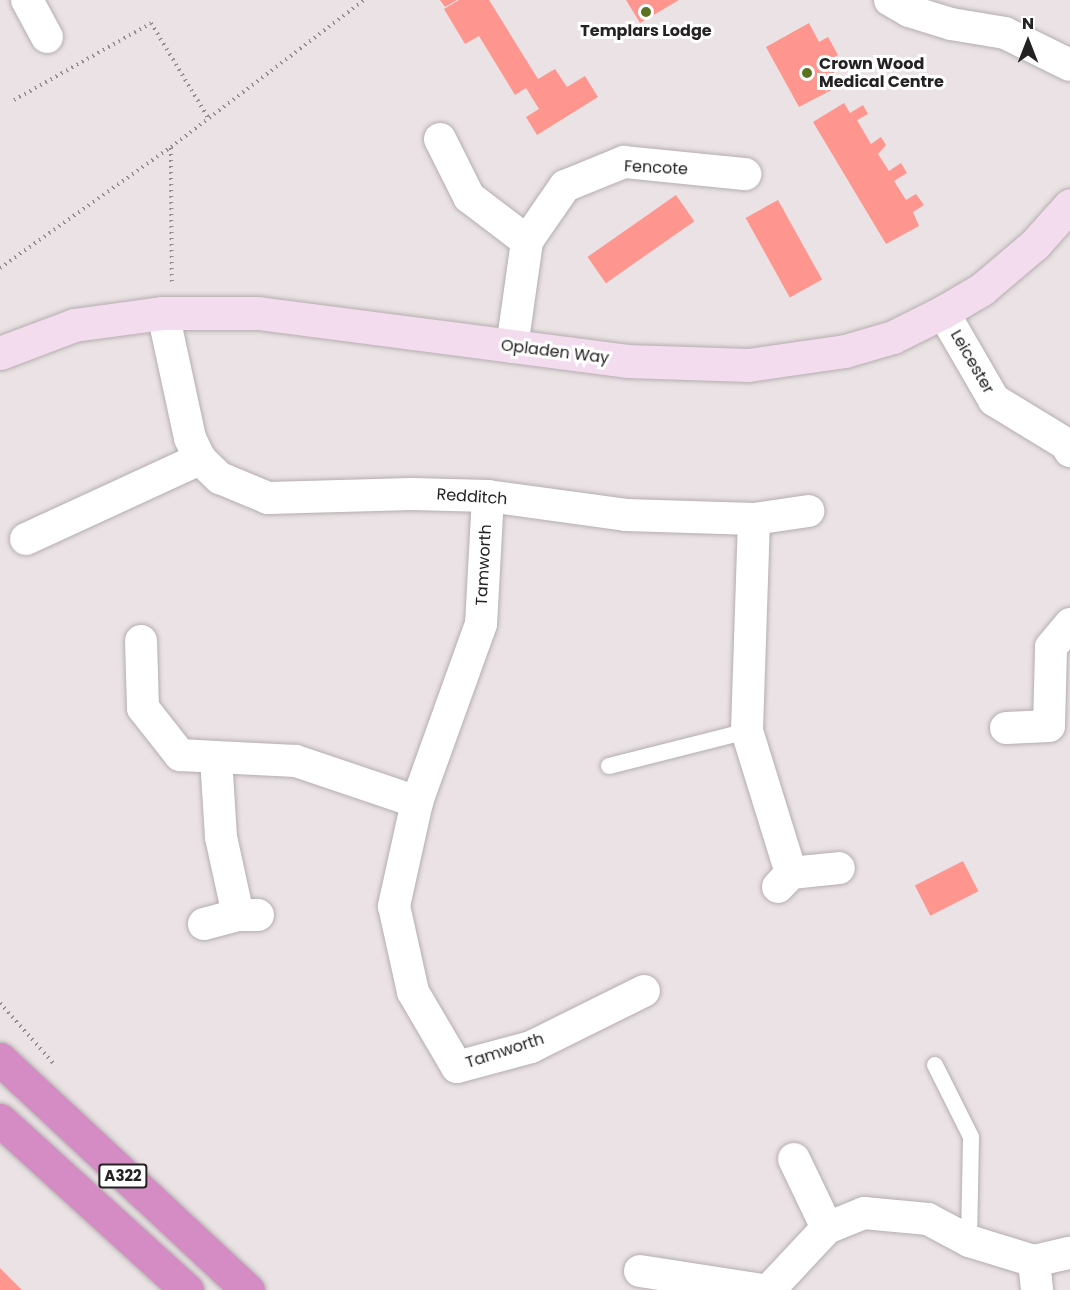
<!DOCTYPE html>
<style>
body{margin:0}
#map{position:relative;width:1070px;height:1290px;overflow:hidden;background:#eae2e4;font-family:Poppins,sans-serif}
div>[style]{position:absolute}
.building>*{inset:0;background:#fe968f;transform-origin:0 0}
.path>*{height:4px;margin-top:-2px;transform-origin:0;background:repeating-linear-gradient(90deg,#938d8f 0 1.5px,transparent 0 6px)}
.roads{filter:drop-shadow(0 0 2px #b5adaf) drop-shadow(0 0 2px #b5adaf)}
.lane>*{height:16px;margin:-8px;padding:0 8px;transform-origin:8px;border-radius:8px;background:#fff}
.street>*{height:32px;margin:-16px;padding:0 16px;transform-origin:16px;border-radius:16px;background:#fff}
.secondary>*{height:33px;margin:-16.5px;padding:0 16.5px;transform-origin:16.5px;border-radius:16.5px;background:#f2dcee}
.highway>*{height:33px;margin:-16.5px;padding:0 16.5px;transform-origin:16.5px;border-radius:16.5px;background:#d58cc5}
.dots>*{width:16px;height:16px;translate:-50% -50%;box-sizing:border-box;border:3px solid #fff;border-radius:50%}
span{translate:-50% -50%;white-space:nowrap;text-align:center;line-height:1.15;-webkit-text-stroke:6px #fff;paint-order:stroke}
.shield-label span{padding:2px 4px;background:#fff;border:2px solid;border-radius:4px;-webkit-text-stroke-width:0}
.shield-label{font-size:15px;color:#252223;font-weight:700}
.poi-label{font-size:16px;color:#252223;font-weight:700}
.left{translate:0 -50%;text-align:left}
.street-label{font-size:16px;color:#252223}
.north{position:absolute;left:998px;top:12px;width:60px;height:60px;-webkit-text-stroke:4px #fff;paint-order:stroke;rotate:0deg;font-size:16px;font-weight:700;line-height:24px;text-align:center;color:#252223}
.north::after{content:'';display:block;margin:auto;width:21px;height:27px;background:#252223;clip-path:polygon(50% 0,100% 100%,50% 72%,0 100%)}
</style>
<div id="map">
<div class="building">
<div style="clip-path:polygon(440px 0,457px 0,445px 7px)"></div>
<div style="clip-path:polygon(459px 0,489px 0,538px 79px,555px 69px,567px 87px,585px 76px,598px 97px,537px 135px,526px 117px,539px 109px,526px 88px,515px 95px,479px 36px,465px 44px,444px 9px)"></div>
<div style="clip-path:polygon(626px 0,679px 0,640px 23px)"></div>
<div style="clip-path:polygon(809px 23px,819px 42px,828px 37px,838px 55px,828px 61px,841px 85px,799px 107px,766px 47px)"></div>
<div style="clip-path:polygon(844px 103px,850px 113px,863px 105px,868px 114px,857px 120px,871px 144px,881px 137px,886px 145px,878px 154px,889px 171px,901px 163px,907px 173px,894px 181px,906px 200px,916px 194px,924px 205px,913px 212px,919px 226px,886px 244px,813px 122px)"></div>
<div style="left:676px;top:195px;width:32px;height:108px;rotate:55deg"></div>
<div style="left:778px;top:200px;width:91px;height:37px;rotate:61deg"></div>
<div style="left:963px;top:861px;width:34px;height:54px;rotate:63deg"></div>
<div style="clip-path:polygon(0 1268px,22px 1290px,0 1290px)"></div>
</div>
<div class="path">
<div style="left:14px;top:100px;width:157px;rotate:-29.3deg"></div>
<div style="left:151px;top:23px;width:112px;rotate:58.9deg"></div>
<div style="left:171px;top:148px;width:136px;rotate:89.6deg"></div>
<div style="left:0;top:268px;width:209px;rotate:-35.3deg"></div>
<div style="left:171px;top:147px;width:243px;rotate:-37.3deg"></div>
<div style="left:0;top:1003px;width:81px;rotate:48.5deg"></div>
</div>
<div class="roads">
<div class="lane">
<div style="left:609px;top:766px;width:142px;rotate:-14.2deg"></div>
<div style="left:935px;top:1065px;width:80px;rotate:63.4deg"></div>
<div style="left:971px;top:1137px;width:104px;rotate:91.1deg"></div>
</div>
<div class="street">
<div style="left:27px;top:0;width:42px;rotate:61.6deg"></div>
<div style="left:890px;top:0;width:22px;rotate:30deg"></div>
<div style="left:909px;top:11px;width:44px;rotate:17.2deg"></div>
<div style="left:951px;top:24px;width:55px;rotate:9.5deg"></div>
<div style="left:1005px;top:33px;width:72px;rotate:26.2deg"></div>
<div style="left:440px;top:139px;width:65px;rotate:63.4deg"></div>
<div style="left:469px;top:197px;width:73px;rotate:37.2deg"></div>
<div style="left:943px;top:312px;width:102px;rotate:59.9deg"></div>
<div style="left:994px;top:400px;width:84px;rotate:31.4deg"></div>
<div style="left:1066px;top:444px;width:8px;rotate:60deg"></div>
<div style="left:163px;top:313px;width:128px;rotate:77.8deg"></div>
<div style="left:190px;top:438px;width:23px;rotate:65deg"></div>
<div style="left:200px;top:459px;width:28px;rotate:44deg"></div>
<div style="left:220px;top:478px;width:52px;rotate:22.6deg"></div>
<div style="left:268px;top:498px;width:144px;rotate:-1.6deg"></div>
<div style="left:412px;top:494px;width:76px;rotate:1.5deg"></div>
<div style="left:488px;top:496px;width:139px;rotate:7.8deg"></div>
<div style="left:626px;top:515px;width:128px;rotate:1.8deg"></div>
<div style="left:754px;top:519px;width:212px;rotate:91.9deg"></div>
<div style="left:747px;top:731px;width:149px;rotate:72.8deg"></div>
<div style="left:791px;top:873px;width:19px;rotate:133deg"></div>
<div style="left:512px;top:347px;width:107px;rotate:-81.9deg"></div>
<div style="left:527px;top:241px;width:67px;rotate:-55.4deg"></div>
<div style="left:565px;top:186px;width:64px;rotate:-22.1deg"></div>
<div style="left:624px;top:162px;width:122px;rotate:5.7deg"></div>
<div style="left:488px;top:496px;width:128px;rotate:93.1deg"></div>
<div style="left:481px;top:624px;width:189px;rotate:109.8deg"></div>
<div style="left:417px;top:802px;width:107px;rotate:102.5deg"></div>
<div style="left:394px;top:906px;width:88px;rotate:77.5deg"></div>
<div style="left:413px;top:992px;width:87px;rotate:59.6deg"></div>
<div style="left:457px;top:1067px;width:77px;rotate:-15.1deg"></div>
<div style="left:531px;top:1047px;width:126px;rotate:-26.4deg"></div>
<div style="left:754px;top:519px;width:55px;rotate:-8.4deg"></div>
<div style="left:26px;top:539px;width:192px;rotate:-24.7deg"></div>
<div style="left:141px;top:641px;width:67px;rotate:88.3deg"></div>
<div style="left:143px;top:708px;width:60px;rotate:51.8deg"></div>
<div style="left:180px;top:755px;width:36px;rotate:3deg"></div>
<div style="left:1006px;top:728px;width:43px;rotate:-2.7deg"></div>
<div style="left:1049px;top:726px;width:79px;rotate:-88.5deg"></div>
<div style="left:1051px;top:647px;width:30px;rotate:-50deg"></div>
<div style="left:791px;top:873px;width:48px;rotate:-5.9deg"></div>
<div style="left:258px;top:915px;width:20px;rotate:180deg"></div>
<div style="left:238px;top:915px;width:80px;rotate:-102.3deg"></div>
<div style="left:221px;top:837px;width:80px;rotate:-93.6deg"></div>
<div style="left:216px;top:757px;width:80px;rotate:2.9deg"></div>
<div style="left:296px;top:761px;width:128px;rotate:18.7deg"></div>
<div style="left:204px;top:924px;width:35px;rotate:-15deg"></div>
<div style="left:794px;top:1159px;width:76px;rotate:64.4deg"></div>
<div style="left:1034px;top:1261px;width:29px;rotate:84deg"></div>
<div style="left:640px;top:1271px;width:124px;rotate:8.8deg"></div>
<div style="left:769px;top:1290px;width:85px;rotate:-46.9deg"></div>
<div style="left:827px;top:1228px;width:40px;rotate:-22deg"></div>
<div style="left:864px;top:1213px;width:64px;rotate:5.4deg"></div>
<div style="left:928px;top:1219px;width:47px;rotate:28.2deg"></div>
<div style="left:969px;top:1241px;width:68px;rotate:17.1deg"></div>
<div style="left:1034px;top:1261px;width:37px;rotate:-13deg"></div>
</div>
<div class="secondary">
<div style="left:0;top:353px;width:79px;rotate:-20.7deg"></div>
<div style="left:74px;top:325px;width:90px;rotate:-7.7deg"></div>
<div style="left:163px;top:313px;width:95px"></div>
<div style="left:258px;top:313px;width:372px;rotate:7.4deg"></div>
<div style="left:627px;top:361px;width:121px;rotate:1.9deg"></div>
<div style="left:748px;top:365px;width:98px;rotate:-8.2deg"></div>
<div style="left:845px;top:351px;width:50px;rotate:-16.3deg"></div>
<div style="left:893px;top:337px;width:56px;rotate:-26.6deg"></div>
<div style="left:943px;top:312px;width:45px;rotate:-30.5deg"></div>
<div style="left:982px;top:289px;width:70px;rotate:-40.3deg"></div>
<div style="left:1035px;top:244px;width:52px;rotate:-48.1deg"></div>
</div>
<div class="highway">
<div style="left:0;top:1059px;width:339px;rotate:43deg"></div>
<div style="left:0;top:1120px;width:253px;rotate:42.3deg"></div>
</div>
</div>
<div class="dots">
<div style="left:646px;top:12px;background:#5b7222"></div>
<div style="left:807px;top:73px;background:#5b7222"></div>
</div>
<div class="shield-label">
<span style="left:123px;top:1176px">A322</span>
</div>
<div class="poi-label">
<span style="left:646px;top:31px">Templars Lodge</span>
<span class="left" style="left:819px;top:73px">Crown Wood<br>Medical Centre</span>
</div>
<div class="street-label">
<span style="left:656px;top:168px;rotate:3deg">Fencote</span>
<span style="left:555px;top:352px;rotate:7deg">Opladen Way</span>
<span style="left:972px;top:362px;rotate:60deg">Leicester</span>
<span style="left:472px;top:497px;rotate:4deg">Redditch</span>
<span style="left:484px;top:565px;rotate:-87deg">Tamworth</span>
<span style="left:505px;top:1051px;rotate:-18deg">Tamworth</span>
</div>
<div class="north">N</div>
</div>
